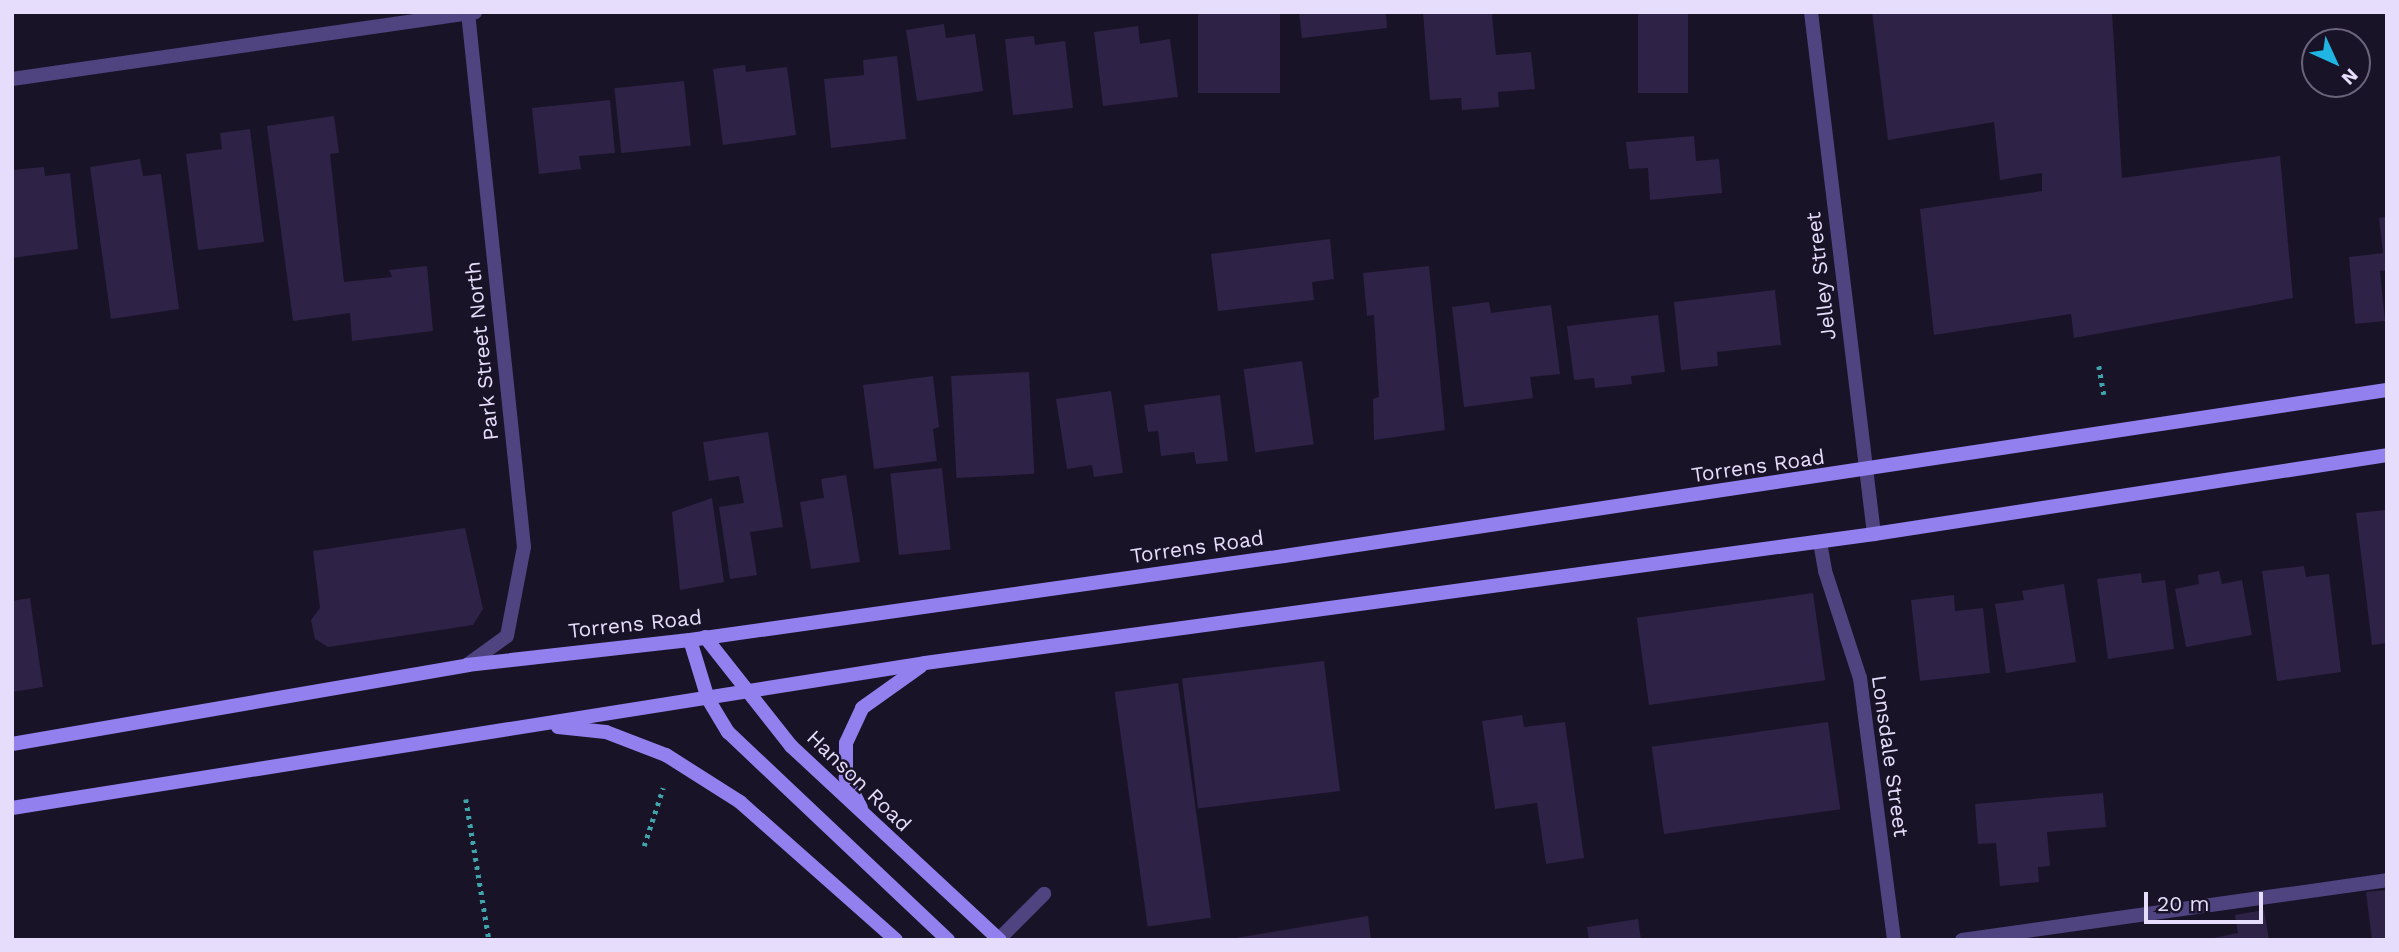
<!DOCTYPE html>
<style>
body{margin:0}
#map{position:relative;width:2399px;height:952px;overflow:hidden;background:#191327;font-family:"Work Sans",sans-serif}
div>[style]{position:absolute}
.building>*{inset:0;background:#2e2246;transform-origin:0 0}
.path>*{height:4.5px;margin-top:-2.25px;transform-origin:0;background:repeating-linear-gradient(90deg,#40a4ac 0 3.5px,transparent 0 8.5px)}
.service>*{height:14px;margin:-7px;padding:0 7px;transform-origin:7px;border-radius:7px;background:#4f4480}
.minor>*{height:14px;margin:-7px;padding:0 7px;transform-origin:7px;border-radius:7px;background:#4f4480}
.secondary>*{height:14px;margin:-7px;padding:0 7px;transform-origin:7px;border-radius:7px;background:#9280ef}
span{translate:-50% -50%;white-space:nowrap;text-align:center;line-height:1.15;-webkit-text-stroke:5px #191327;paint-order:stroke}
.street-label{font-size:21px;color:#e5ddfb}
.frame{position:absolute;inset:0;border:14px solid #e5ddfb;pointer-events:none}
.north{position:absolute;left:2301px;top:28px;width:70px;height:70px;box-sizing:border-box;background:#191327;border:2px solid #6b647c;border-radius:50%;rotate:135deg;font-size:19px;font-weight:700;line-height:28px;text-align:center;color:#e5ddfb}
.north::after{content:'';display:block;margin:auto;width:24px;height:32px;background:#21b5e3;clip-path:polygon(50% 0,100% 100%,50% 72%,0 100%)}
.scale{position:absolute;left:2144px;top:892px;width:119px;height:32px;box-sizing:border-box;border:4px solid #e5ddfb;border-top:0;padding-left:9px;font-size:21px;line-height:24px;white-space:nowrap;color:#e5ddfb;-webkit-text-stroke:5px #191327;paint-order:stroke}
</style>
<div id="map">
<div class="building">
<div style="left:1198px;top:12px;width:82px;height:81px"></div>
<div style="clip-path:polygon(1299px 12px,1386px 12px,1387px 28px,1302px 38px)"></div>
<div style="clip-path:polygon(1423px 12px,1498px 12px,1492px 15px,1496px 55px,1531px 52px,1535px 89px,1498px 92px,1499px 107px,1462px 110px,1461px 98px,1430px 100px)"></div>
<div style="left:1638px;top:12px;width:50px;height:81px"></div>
<div style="clip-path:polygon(1872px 12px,2112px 12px,2122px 178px,2280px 156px,2293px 298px,2074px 338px,2071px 314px,1934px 335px,1920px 209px,2042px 191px,2042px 173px,2000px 180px,1994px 122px,1888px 140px)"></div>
<div style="clip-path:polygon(944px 24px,946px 38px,975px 34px,983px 91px,917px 101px,906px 30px)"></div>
<div style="clip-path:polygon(1138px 26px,1140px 44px,1170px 39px,1178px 97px,1103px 106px,1094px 32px)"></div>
<div style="clip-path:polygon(1034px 36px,1035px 45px,1065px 41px,1073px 108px,1013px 115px,1005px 39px)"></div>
<div style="clip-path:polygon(897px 56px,906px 139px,831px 148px,824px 79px,864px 75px,863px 60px)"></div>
<div style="clip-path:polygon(745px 65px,746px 72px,787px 67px,796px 135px,723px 145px,713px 69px)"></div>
<div style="left:684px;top:81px;width:65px;height:70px;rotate:84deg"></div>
<div style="clip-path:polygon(610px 100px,615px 153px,579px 156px,581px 169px,539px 174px,532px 108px)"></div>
<div style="clip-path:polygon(334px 116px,339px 153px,330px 154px,344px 282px,392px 277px,389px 270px,427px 266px,433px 331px,352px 341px,350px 313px,293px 321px,267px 126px)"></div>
<div style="clip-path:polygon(250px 129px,264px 242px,198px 250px,186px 154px,222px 149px,220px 133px)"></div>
<div style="clip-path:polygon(1694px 136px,1696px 161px,1719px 159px,1722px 193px,1650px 200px,1648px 168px,1629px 169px,1626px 142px)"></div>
<div style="clip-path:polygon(140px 159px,143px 176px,161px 174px,179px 309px,111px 319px,90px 167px)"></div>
<div style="clip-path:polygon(44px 167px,45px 176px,70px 173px,78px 249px,12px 258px,12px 170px)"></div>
<div style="clip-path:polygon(2387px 217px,2387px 270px,2380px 271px,2385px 321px,2355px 324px,2349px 257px,2383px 253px,2379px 218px)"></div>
<div style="clip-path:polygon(1330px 239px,1334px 279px,1312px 282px,1314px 300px,1218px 311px,1211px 254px)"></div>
<div style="clip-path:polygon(1429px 266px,1445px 430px,1374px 440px,1373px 399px,1379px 397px,1374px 315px,1367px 316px,1363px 273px)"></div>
<div style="clip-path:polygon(1775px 290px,1781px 345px,1717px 352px,1718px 366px,1681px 370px,1674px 302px)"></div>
<div style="clip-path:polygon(1489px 302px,1491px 313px,1551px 305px,1560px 374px,1530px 377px,1533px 398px,1464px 407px,1452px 307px)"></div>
<div style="clip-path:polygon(1658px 315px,1665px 372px,1631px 376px,1632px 384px,1595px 388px,1594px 378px,1574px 380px,1567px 326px)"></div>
<div style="left:1302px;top:361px;width:84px;height:59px;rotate:82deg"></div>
<div style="left:1029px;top:372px;width:102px;height:78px;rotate:87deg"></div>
<div style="clip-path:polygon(933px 376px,939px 427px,933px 429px,937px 461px,874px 469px,863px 385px)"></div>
<div style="clip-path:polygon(1111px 391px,1123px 473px,1094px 477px,1092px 465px,1067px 469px,1056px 399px)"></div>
<div style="clip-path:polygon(1220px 395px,1228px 461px,1196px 464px,1194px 452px,1161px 456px,1158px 431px,1148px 432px,1144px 405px)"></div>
<div style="clip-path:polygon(768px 432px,783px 527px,750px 532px,757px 575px,730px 579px,719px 507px,744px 503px,739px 476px,709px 481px,703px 442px)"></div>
<div style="left:942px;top:468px;width:82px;height:52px;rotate:84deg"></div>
<div style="clip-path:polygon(846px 475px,860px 562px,811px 569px,800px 502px,824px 498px,821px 479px)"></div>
<div style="clip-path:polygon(712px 498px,724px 582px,680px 590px,672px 512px)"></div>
<div style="clip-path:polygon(2387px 510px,2387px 643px,2372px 645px,2356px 513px)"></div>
<div style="clip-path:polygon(465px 528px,483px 609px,473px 625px,328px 647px,315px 639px,311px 620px,320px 608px,313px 551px)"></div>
<div style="clip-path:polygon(2304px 566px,2306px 577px,2329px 574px,2341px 672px,2277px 681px,2262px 571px)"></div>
<div style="clip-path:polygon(2219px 571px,2222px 584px,2242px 580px,2252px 635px,2186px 647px,2175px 589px,2199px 584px,2198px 575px)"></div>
<div style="clip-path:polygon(2141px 573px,2142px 583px,2165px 580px,2174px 649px,2108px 659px,2097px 579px)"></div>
<div style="clip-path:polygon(2064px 584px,2076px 662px,2006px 673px,1995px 604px,2024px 600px,2022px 591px)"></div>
<div style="left:1813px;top:593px;width:88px;height:178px;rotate:82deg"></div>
<div style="clip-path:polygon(1954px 595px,1955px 611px,1983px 608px,1990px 673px,1920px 681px,1911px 600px)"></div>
<div style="clip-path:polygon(30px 598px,43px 687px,12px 692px,12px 601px)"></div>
<div style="left:1324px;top:661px;width:131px;height:143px;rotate:83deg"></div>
<div style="left:1178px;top:683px;width:237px;height:64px;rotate:82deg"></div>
<div style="clip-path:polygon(1522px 715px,1524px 727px,1565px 722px,1584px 858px,1546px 864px,1537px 803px,1495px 809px,1482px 721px)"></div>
<div style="left:1828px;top:722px;width:88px;height:178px;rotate:82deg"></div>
<div style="clip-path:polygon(2103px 793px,2106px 827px,2047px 832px,2050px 866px,2038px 867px,2039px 882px,2000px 886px,1996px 843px,1978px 844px,1975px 804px)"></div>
<div style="clip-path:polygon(2387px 890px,2387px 940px,2372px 940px,2366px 892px)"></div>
<div style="clip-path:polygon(2264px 910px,2269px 940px,2204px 940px,2238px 933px,2235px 915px)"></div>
<div style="clip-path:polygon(1368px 916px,1371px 940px,1236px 940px,1236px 938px)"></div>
<div style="clip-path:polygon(1638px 919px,1641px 940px,1589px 940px,1587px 927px)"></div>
</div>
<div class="path">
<div style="left:2099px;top:366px;width:29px;rotate:80deg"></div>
<div style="left:466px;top:799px;width:143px;rotate:80.7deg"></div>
<div style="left:644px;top:846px;width:61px;rotate:-71.9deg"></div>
</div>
<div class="service">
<div style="left:999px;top:939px;width:64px;rotate:-45deg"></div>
<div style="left:1962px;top:940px;width:429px;rotate:-8deg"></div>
</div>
<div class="minor">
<div style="left:1811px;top:12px;width:526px;rotate:83.12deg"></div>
<div style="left:12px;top:79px;width:468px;rotate:-8.2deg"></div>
<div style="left:1820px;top:542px;width:29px;rotate:80deg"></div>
<div style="left:1825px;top:571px;width:113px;rotate:71.9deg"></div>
<div style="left:1860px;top:678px;width:264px;rotate:82.6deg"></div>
<div style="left:467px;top:665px;width:49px;rotate:-35.9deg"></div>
<div style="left:507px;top:636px;width:91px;rotate:-79.2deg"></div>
<div style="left:524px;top:547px;width:538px;rotate:-95.98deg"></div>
</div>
<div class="secondary">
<div style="left:705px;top:637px;width:139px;rotate:51.7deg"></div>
<div style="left:791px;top:746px;width:285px;rotate:42.9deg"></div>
<div style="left:690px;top:640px;width:62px;rotate:73deg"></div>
<div style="left:708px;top:699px;width:39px;rotate:59deg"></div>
<div style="left:728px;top:732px;width:303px;rotate:43.4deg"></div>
<div style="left:558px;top:727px;width:48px;rotate:5.9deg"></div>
<div style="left:606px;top:732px;width:64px;rotate:21deg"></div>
<div style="left:666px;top:755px;width:88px;rotate:32.4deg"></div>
<div style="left:740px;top:802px;width:208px;rotate:41.5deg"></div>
<div style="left:12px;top:744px;width:462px;rotate:-9.8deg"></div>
<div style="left:467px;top:665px;width:224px;rotate:-6.4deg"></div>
<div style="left:690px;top:640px;width:600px;rotate:-8.05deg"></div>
<div style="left:1284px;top:556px;width:1115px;rotate:-8.56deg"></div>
<div style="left:12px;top:808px;width:924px;rotate:-9.02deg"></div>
<div style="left:925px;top:663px;width:958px;rotate:-7.74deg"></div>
<div style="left:1874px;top:534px;width:519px;rotate:-8.75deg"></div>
<div style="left:861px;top:808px;width:34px;rotate:-117deg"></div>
<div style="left:846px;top:778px;width:35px;rotate:-90deg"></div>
<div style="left:846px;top:743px;width:38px;rotate:-65deg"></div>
<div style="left:862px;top:708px;width:72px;rotate:-35.4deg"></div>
</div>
<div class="street-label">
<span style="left:1821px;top:276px;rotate:-97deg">Jelley Street</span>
<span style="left:482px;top:351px;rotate:-96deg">Park Street North</span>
<span style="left:1758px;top:466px;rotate:-8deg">Torrens Road</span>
<span style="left:1197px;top:547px;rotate:-8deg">Torrens Road</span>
<span style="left:635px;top:624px;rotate:-6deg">Torrens Road</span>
<span style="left:1890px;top:756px;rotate:82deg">Lonsdale Street</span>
<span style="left:859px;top:781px;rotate:44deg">Hanson Road</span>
</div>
<div class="frame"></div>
<div class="north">N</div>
<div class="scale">20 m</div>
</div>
